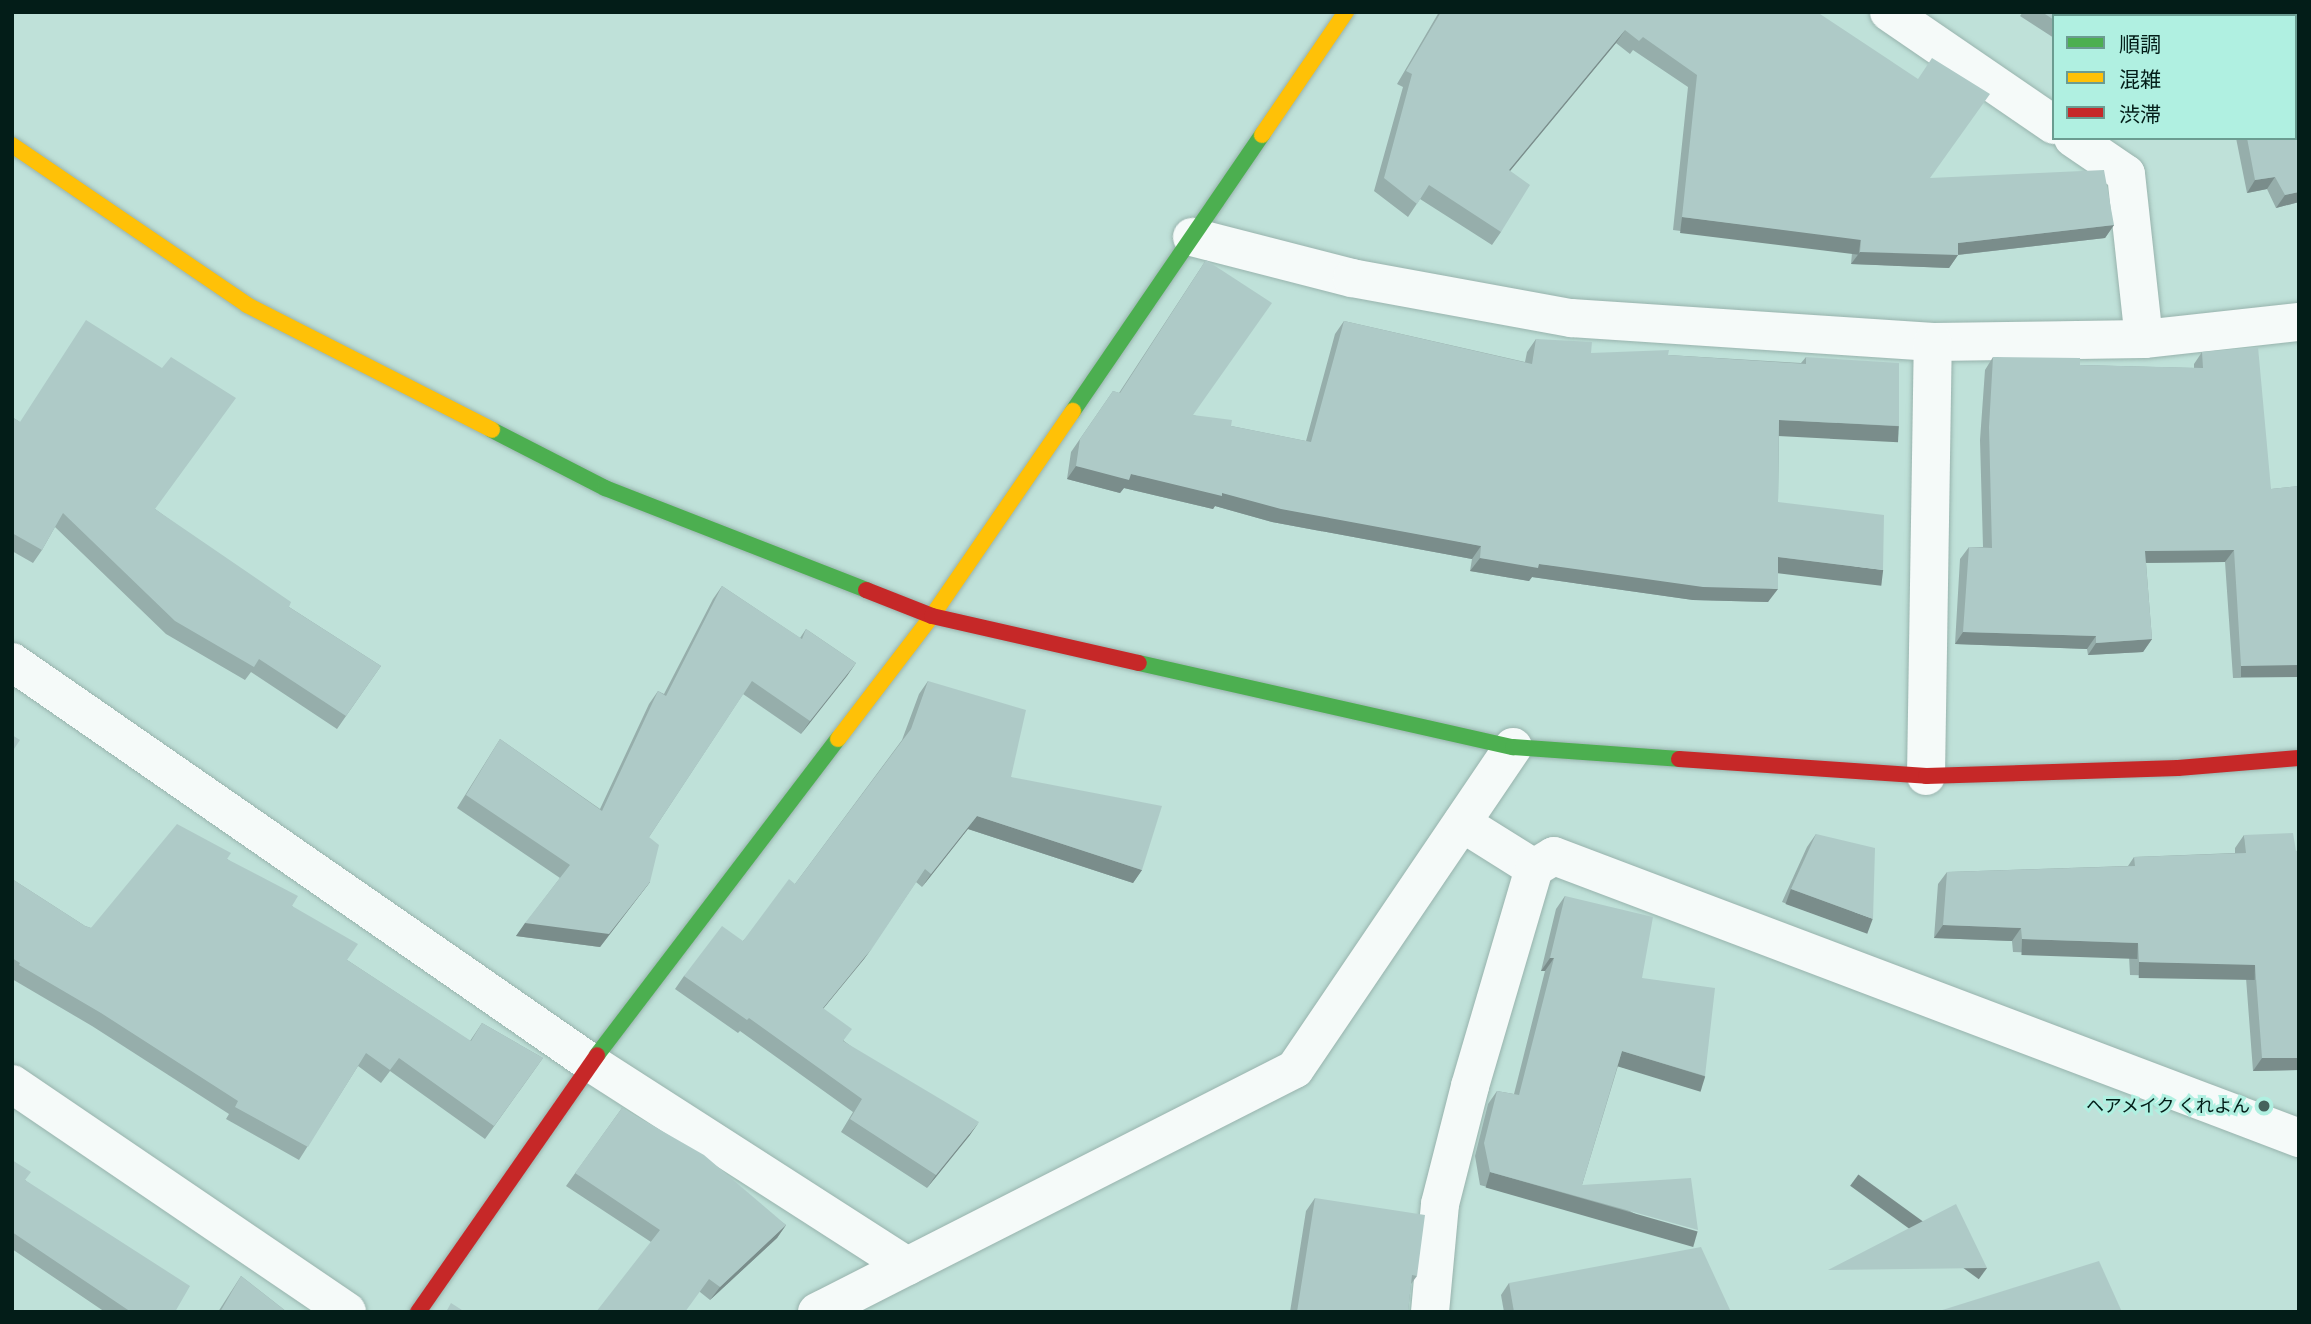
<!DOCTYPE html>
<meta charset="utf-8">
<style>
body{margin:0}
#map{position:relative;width:2311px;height:1324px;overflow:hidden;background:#bfe1d9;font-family:"Crimson Pro","Noto Sans JP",serif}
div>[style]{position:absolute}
.roads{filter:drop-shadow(0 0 2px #98b3ad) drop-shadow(0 0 2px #98b3ad)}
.street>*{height:38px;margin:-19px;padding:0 19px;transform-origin:19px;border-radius:19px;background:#f5faf9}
.fast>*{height:16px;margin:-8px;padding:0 8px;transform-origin:8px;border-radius:8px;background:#4caf50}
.slow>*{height:16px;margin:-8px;padding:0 8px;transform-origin:8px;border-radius:8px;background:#ffc107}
.jam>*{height:16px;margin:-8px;padding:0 8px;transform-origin:8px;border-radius:8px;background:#c62828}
.wall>*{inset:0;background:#96aeab}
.shaded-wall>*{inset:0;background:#7a8d8b;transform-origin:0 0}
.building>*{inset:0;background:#aecac7}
.dots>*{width:19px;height:19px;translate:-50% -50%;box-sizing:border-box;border:4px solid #b0f0e1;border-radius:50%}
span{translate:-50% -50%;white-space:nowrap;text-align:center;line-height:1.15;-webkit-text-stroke:6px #b0f0e1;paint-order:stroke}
.poi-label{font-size:18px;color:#031d18}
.right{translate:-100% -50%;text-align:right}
.frame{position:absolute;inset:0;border:14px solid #031d18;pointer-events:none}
.legend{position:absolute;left:2052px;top:14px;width:245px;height:126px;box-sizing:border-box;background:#b0f0e1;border:2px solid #6b9c91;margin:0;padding:9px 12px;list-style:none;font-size:21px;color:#031d18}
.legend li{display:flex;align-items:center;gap:14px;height:35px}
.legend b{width:35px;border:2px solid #6b9c91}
</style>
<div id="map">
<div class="roads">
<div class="street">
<div style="left:1889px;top:12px;width:200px;rotate:34.4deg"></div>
<div style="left:2073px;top:138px;width:64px;rotate:34.2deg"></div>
<div style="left:2126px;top:174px;width:166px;rotate:83.8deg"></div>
<div style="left:1192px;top:237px;width:165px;rotate:14.4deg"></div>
<div style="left:1352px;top:278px;width:223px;rotate:10.4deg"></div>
<div style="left:1571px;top:318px;width:363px;rotate:3.8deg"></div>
<div style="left:1933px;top:342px;width:211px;rotate:-0.8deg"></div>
<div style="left:2144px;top:339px;width:156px;rotate:-6.3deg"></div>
<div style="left:12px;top:662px;width:704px;rotate:34.71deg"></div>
<div style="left:591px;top:1063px;width:376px;rotate:32.7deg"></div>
<div style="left:1926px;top:776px;width:434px;rotate:-89.1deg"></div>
<div style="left:1462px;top:823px;width:85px;rotate:32deg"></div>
<div style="left:12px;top:1084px;width:405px;rotate:34.2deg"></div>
<div style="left:817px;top:1312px;width:536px;rotate:-26.95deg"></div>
<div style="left:1295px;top:1069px;width:389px;rotate:-55.9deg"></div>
<div style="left:1430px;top:1312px;width:108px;rotate:-84.7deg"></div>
<div style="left:1440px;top:1204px;width:122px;rotate:-75.7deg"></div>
<div style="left:1470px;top:1086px;width:227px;rotate:-73.6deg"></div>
<div style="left:1534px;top:868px;width:23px;rotate:-31deg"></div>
<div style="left:1554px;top:856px;width:797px;rotate:20.73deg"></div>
</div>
<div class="fast">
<div style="left:1073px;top:411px;width:335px;rotate:-55.6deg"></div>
<div style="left:492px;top:430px;width:127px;rotate:27.2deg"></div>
<div style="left:605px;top:488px;width:280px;rotate:21.3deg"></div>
<div style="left:1139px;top:663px;width:383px;rotate:12.7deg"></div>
<div style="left:1513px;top:747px;width:166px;rotate:4.1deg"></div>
<div style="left:597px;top:1055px;width:397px;rotate:-52.7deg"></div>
</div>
<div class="slow">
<div style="left:1262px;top:135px;width:149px;rotate:-55.7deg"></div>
<div style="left:12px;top:145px;width:284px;rotate:34.2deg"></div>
<div style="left:247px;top:305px;width:275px;rotate:27deg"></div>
<div style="left:838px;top:739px;width:155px;rotate:-52.6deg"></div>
<div style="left:932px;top:616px;width:249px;rotate:-55.5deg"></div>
</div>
<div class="jam">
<div style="left:866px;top:590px;width:71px;rotate:21.5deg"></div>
<div style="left:932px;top:616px;width:212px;rotate:12.8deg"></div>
<div style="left:1679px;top:759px;width:248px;rotate:3.9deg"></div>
<div style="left:1926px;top:776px;width:252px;rotate:-1.8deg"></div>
<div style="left:2178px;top:768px;width:121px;rotate:-4.7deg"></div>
<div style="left:418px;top:1312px;width:313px;rotate:-55.1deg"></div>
</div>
</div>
<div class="wall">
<div style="clip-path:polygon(1439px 12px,1817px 12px,1930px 178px,2114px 225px,2105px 238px,1958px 255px,1949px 268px,1851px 264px,1852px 253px,1673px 230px,1688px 87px,1633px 50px,1630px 54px,1616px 43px,1510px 171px,1501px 232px,1492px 245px,1420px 199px,1408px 217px,1374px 191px,1403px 87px,1397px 84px)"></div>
<div style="clip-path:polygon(2023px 12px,2299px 12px,2295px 16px,2103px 16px,2099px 13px,2054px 16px,2054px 38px,2020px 16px)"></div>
<div style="clip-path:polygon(2236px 138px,2295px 138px,2299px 202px,2276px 208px,2267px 189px,2247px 193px)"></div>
<div style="clip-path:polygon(1206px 260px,1193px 415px,1231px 426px,1306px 441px,1335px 334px,1344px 321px,1525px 362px,1527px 352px,1536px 339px,1591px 353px,1668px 355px,1801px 363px,1806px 357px,1899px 426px,1890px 439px,1779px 433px,1778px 502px,1874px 583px,1778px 571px,1768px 602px,1693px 600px,1532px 577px,1529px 581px,1470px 571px,1472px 559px,1272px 522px,1215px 506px,1213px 509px,1124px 488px,1120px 493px,1067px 479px,1071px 452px,1113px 391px,1119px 393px)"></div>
<div style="clip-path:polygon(2202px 352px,2271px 489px,2299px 486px,2299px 677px,2233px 678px,2225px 562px,2146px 563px,2152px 639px,2143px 652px,2088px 655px,2087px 649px,1955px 644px,1960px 559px,1969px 547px,1983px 547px,1980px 440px,1985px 370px,1993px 357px,2080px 365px,2194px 368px,2194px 364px)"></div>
<div style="clip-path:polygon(12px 417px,155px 509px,289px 607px,381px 666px,337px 729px,251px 672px,245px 680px,166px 634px,55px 527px,42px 550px,33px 563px,12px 551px)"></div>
<div style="clip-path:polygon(722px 586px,800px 638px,806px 629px,856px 663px,801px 734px,743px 694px,649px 837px,650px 882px,600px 947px,516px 936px,560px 878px,457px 808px,500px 739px,600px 809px,649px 704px,658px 691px,664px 694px,713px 599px)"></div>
<div style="clip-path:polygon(928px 681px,1011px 777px,1142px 870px,1133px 883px,968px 829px,922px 887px,916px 882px,864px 959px,823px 1009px,844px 1041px,970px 1135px,927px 1188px,841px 1132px,853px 1112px,740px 1031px,738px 1033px,675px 989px,684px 976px,743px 941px,795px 884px,902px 740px,919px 694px)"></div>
<div style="clip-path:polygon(1816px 834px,1864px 932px,1782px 902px,1807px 847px)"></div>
<div style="clip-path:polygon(2244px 835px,2299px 1070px,2253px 1071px,2246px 978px,2130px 975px,2129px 956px,2013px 952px,2012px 941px,1934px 938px,1938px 884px,1947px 872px,2128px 866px,2134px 857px,2235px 853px,2235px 848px)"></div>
<div style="clip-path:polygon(227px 859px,292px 906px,347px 960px,470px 1041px,482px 1023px,543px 1058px,485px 1139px,390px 1071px,381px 1083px,358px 1066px,299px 1160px,226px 1119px,229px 1114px,92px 1026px,12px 979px,12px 879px,85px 926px,91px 928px)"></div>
<div style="clip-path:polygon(1565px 896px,1642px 978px,1705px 1076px,1696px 1089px,1618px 1066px,1582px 1185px,1689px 1243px,1480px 1185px,1475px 1156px,1488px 1104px,1497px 1091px,1514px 1094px,1545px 971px,1541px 971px,1556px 909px)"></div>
<div style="clip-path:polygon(622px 1108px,786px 1225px,777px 1238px,710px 1300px,700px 1292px,651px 1242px,566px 1186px)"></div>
<div style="clip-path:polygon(12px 1160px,25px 1180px,175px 1312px,105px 1312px,12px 1249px)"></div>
<div style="clip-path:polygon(1315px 1198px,1417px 1276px,1411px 1284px,1408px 1312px,1290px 1312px,1306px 1211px)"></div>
<div style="clip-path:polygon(241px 1276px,287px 1312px,218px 1312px)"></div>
<div style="clip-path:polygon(1509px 1283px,1731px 1312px,1504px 1312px,1501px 1295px)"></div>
</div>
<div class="shaded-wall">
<div style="clip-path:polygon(1625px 30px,1616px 43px,1500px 183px,1509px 170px)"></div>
<div style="clip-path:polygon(2275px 177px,2267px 189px,2247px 193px,2255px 180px)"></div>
<div style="clip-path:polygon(2299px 192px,2299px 202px,2276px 208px,2285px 195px)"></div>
<div style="left:1682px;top:217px;width:180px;height:16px;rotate:7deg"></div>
<div style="clip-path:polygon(2114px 225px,2105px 238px,1956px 255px,1958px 255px,1949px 268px,1851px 264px,1860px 252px,1958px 243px)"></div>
<div style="left:1779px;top:420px;width:120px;height:16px;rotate:3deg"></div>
<div style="clip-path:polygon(1076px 466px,1131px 474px,1481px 546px,1472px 559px,1272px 522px,1215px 506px,1213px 509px,1124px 488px,1120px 493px,1067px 479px)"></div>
<div style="clip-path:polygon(2234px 550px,2225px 562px,2137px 563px,2145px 551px)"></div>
<div style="left:1778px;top:557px;width:106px;height:16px;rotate:7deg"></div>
<div style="clip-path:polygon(1480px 558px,1539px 564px,1778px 589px,1768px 602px,1693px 600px,1532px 577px,1529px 581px,1470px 571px)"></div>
<div style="clip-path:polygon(1963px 632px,2096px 636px,2087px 649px,1955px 644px)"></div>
<div style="clip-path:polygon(2152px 639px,2143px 652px,2088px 655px,2096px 643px)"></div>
<div style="clip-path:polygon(856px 663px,847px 676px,801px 734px,810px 721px)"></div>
<div style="left:2299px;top:665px;width:12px;height:58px;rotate:90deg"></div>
<div style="clip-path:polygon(977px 816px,1142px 870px,1133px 883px,968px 829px,922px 887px,931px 874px)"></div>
<div style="clip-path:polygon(650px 882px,600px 947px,516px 936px,525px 923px)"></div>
<div style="left:1791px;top:889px;width:87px;height:16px;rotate:20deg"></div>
<div style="clip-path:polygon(1943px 925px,2021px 928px,2012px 941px,1934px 938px)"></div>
<div style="left:2022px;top:939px;width:116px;height:16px;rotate:2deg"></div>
<div style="clip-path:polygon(873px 947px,864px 959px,813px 1021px,823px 1008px)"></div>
<div style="clip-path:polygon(1550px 958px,1554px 958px,1545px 971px,1541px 971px)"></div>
<div style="left:2139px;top:962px;width:116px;height:16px;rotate:1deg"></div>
<div style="left:1622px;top:1051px;width:87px;height:16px;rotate:17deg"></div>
<div style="clip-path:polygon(2262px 1058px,2299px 1058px,2299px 1070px,2253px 1071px)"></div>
<div style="clip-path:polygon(979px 1122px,970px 1135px,927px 1188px,936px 1175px)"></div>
<div style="left:1490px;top:1172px;width:216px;height:16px;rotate:16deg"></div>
<div style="clip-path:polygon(786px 1225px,777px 1238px,710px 1300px,720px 1287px)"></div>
<div style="left:1987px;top:1268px;width:14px;height:159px;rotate:126deg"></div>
</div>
<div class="building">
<div style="clip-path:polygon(1441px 12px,1817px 12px,1918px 79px,1932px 58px,1990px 94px,1930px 178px,2104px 170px,2114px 225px,1958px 243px,1958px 255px,1860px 252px,1861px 240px,1682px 217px,1697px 75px,1643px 37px,1639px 41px,1625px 30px,1509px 170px,1530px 185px,1501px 232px,1429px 185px,1417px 204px,1384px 178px,1412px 74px,1406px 71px)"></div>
<div style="clip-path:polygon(2042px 12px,2100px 12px,2097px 16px,2054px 16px,2054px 20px)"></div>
<div style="clip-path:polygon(2126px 12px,2299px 12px,2299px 52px,2295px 56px,2295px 16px,2132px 16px)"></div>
<div style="clip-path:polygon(2299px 111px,2299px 192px,2285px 195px,2275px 177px,2255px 180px,2247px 138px,2295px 138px,2295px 112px)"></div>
<div style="clip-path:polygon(1206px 260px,1272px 303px,1193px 415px,1232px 420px,1231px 426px,1311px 442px,1344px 321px,1532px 364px,1536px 339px,1592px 342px,1591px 353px,1669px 350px,1668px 355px,1806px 364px,1806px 357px,1899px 363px,1899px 426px,1779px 420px,1778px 502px,1884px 515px,1883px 570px,1778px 557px,1778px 589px,1703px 587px,1539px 564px,1538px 568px,1480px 558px,1481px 546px,1281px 509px,1222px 493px,1222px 496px,1131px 474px,1129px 480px,1076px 466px,1080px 439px,1113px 391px,1120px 393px)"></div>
<div style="clip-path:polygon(86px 320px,162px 368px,171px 357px,236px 398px,155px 509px,291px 602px,289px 607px,381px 666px,346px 716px,259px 659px,254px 667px,175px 621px,63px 513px,42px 550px,12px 533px,12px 417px,20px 422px)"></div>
<div style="clip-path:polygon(2258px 347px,2271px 489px,2299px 486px,2299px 665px,2241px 666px,2234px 550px,2145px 551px,2152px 639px,2096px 643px,2096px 636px,1963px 632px,1969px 547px,1992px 548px,1989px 427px,1993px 357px,2080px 358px,2080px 365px,2203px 368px,2202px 352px)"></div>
<div style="clip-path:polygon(722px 586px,802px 639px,806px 629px,856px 663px,810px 721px,752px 681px,649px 837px,659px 845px,650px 882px,609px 934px,525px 923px,570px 865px,466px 795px,500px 739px,602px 811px,658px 691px,666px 696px)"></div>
<div style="clip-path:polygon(928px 681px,1026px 710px,1011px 777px,1162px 806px,1142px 870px,977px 816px,931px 874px,925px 869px,873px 947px,823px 1008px,852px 1029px,843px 1041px,979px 1122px,936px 1175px,850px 1119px,862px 1099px,749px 1018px,747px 1020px,684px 976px,722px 926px,743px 941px,789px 879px,795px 884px,911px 729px)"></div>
<div style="clip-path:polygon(12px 735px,20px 740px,12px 752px)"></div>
<div style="clip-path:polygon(177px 824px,231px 853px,227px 859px,298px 896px,292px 906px,358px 944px,347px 960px,471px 1041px,482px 1023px,543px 1058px,494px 1126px,399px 1058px,390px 1070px,366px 1053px,308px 1147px,235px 1107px,238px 1101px,101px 1013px,19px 965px,20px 963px,12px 958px,12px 879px,85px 926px,91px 928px)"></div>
<div style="clip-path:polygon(2293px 833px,2296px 851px,2299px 850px,2299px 1058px,2262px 1058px,2255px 965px,2139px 962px,2138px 943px,2022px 939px,2021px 928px,1943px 925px,1947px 872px,2135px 866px,2134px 857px,2246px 853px,2244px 835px)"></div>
<div style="clip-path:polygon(1816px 834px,1875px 848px,1873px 919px,1791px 889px)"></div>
<div style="clip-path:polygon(1565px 896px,1653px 917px,1642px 978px,1715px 988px,1705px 1076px,1622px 1051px,1582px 1185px,1691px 1178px,1698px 1230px,1490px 1172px,1484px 1143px,1497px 1091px,1519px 1095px,1554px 958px,1550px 958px)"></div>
<div style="clip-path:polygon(622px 1108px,704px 1155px,786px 1225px,720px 1287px,709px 1279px,685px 1312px,596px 1312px,660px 1230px,575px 1173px)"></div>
<div style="clip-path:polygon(12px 1160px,31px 1172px,25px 1180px,190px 1286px,175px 1312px,131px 1312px,12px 1232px)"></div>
<div style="clip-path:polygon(1315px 1198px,1425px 1215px,1417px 1276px,1412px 1275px,1408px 1312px,1297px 1312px)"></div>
<div style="clip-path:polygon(1956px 1204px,1987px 1268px,1828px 1270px)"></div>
<div style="clip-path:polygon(1701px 1247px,1731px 1312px,1514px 1312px,1509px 1283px)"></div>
<div style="clip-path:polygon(2099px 1261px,2122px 1312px,1936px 1312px)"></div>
<div style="clip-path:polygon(241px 1276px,287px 1312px,220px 1312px)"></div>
<div style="clip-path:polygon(451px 1303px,465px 1312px,446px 1312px)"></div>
</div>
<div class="dots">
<div style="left:2264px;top:1106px;background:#45625c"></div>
</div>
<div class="poi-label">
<span class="right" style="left:2250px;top:1106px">ヘアメイク くれよん</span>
</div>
<div class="frame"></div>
<ul class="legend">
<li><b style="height:9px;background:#4caf50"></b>順調</li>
<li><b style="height:9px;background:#ffc107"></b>混雑</li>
<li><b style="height:9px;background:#c62828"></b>渋滞</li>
</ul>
</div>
